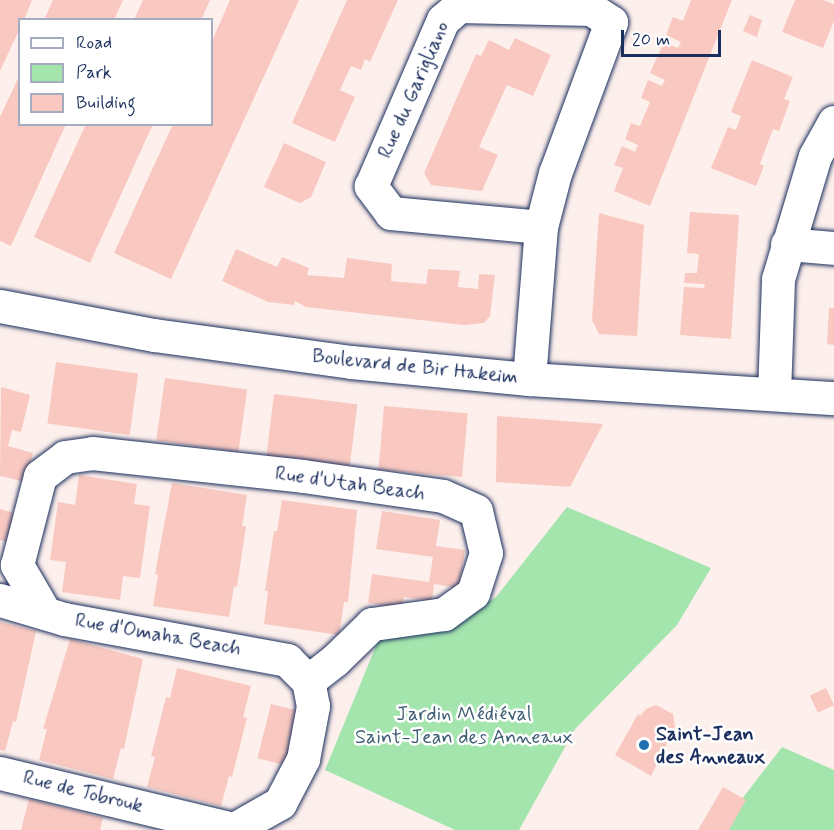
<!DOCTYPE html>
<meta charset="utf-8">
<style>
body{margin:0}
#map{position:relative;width:834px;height:830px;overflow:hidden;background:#fdefec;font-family:Mynerve,sans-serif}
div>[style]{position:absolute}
.green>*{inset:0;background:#a4e4ad}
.building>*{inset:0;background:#f9c9c1;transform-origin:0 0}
.roads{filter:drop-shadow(0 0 2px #1b2f5e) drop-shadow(0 0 2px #1b2f5e)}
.street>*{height:33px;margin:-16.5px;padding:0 16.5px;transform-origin:16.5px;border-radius:16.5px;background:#fff}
.dots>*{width:16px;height:16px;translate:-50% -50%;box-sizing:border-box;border:3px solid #fff;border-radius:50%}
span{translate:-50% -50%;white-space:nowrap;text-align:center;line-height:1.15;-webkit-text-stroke:5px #fff;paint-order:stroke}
.street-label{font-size:20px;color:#1b2f5e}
.park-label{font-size:20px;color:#3d5c72}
.poi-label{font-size:20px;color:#1b2f5e;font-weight:700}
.left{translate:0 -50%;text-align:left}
.legend{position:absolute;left:18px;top:18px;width:195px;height:108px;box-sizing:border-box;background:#fff;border:2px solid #a4acbf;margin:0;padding:8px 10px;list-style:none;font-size:18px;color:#1b2f5e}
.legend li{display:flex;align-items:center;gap:12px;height:30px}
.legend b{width:30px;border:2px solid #a4acbf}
.scale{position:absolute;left:621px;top:30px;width:100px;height:27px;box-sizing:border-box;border:3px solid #1b2f5e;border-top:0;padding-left:8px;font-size:18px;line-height:21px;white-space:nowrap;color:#1b2f5e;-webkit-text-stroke:4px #fff;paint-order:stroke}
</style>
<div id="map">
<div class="green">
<div style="clip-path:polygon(567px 507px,711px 568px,677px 625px,575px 729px,519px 830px,455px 830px,325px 770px,378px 641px,442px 629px,496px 597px)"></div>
<div style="clip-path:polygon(782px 747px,834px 770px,834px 830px,723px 830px,735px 808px)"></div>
</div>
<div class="building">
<div style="clip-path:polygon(0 0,32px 0,24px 20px,20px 20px,20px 28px,0 71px)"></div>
<div style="clip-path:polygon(53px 0,123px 0,114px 20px,44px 20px)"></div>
<div style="clip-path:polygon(143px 0,210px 0,201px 20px,134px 20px)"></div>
<div style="clip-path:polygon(230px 0,299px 0,171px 279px,114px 253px,173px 124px,212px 124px,212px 41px)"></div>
<div style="clip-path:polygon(347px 0,398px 0,370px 62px,365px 59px,361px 70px,351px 66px,340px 90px,355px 97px,335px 142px,292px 123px)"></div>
<div style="clip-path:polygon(691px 0,732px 0,650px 206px,614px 191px,623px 168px,614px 165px,622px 146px,635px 152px,638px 145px,625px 139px,631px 123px,640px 126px,650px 102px,641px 98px,648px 80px,662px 86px,665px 80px,650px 73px,664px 42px,678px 48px,681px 42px,666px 35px,673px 17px,683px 21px)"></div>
<div style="clip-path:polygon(795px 0,823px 0,834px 4px,834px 21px,823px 48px,782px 32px)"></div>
<div style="clip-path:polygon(750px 15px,762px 20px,757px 37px,743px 31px)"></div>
<div style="clip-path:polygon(515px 38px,551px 55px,533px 96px,507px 85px,479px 147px,498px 155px,482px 191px,431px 185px,424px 173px,476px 54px,481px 56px,489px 40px,509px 50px)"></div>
<div style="clip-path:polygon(752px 60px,793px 77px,784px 99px,790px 101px,779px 131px,773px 129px,760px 164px,764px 166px,756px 186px,711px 168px,728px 127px,736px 130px,741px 116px,731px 112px)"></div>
<div style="clip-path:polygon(20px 74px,20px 124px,66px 124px,11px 246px,0 241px,0 117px)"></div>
<div style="clip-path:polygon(86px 124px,153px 124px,90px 263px,34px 237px)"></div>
<div style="clip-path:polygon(284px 143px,326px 162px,311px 197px,300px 203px,264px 187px)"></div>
<div style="clip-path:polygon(690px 212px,739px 215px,731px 339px,680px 335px,684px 287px,704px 288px,705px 284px,684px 283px,685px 273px,697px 273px,699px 254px,687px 253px)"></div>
<div style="clip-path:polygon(599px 213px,644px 225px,637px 336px,599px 334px,592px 320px)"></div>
<div style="clip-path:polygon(236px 249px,277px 267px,282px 257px,309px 268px,307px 275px,344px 278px,347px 258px,392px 264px,391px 281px,401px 282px,426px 284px,428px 269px,460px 271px,458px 287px,478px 289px,479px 274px,495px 275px,490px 316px,484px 323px,464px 325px,306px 307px,295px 301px,294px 305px,268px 302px,222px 281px)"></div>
<div style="clip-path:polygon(829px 308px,834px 308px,834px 345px,827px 344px)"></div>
<div style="left:56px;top:362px;width:83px;height:62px;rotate:8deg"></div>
<div style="left:165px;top:378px;width:83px;height:63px;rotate:8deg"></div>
<div style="clip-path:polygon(1px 387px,30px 395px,21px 432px,12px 430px,8px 446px,33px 453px,25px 482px,0 476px)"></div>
<div style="left:274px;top:394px;width:84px;height:62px;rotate:7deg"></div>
<div style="left:384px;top:406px;width:84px;height:64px;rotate:5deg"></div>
<div style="clip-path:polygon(497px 416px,603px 424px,570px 487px,496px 482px)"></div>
<div style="clip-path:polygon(79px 475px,137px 484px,134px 504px,150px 506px,140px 578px,123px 576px,120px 600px,62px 592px,66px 562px,50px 560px,58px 502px,75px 505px)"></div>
<div style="clip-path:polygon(172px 483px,247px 495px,242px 526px,246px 526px,237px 587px,234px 586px,229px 617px,153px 606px,158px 575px,155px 574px)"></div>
<div style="clip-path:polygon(282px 500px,357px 510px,348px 602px,344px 602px,339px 635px,264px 624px,268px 591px,265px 591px,274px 531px,277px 531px)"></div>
<div style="clip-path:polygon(0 509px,17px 514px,10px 543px,0 540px)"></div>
<div style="clip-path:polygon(382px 511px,440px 520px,436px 546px,465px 550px,459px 588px,434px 584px,432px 601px,404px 597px,402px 608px,368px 603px,372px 574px,429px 582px,433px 557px,376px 549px)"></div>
<div style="clip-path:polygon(0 622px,36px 631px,16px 722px,13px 721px,5px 751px,0 750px)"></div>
<div style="clip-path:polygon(70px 639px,143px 659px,124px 749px,121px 748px,113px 779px,39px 760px,47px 729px,43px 729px)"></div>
<div style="clip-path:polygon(177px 668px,251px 686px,243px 717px,247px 718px,232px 777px,229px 776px,221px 806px,147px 787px,155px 757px,151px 756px,166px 697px,170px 698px)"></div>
<div style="left:826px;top:688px;width:19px;height:18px;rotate:65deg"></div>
<div style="left:271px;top:704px;width:30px;height:56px;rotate:14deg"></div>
<div style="clip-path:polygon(656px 705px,673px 714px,675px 727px,651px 776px,615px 755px,638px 714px,640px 716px,646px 709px)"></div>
<div style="clip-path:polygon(723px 787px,746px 800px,729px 830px,698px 830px)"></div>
<div style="clip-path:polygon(29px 799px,103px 818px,100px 830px,21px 830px)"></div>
</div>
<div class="roads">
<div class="street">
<div style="left:787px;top:244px;width:47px;rotate:4.9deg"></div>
<div style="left:0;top:306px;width:157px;rotate:10.7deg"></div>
<div style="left:154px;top:335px;width:199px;rotate:7.8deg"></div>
<div style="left:351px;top:362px;width:179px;rotate:5.5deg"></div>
<div style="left:529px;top:379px;width:306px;rotate:3.6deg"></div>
<div style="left:529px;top:379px;width:152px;rotate:-85.5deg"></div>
<div style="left:541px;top:227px;width:151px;rotate:-174.7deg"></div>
<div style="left:391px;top:213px;width:34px;rotate:-127deg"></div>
<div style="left:371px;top:186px;width:181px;rotate:-66.6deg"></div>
<div style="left:443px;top:20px;width:21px;rotate:-41deg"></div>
<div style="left:459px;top:6px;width:132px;rotate:1.3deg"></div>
<div style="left:591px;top:9px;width:24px;rotate:33deg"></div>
<div style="left:611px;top:22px;width:161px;rotate:110.3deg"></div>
<div style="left:555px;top:173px;width:56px;rotate:104.5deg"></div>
<div style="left:774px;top:394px;width:115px;rotate:-88deg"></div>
<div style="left:778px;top:279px;width:128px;rotate:-73.3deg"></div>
<div style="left:815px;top:156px;width:39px;rotate:-61deg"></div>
<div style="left:0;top:600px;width:67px;rotate:16.5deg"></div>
<div style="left:64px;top:619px;width:227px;rotate:10.4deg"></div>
<div style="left:287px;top:660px;width:30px;rotate:45deg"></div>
<div style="left:45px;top:613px;width:56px;rotate:-120.3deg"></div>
<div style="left:17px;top:565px;width:92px;rotate:-75.5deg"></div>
<div style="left:40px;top:476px;width:31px;rotate:-37deg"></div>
<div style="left:65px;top:457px;width:27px;rotate:-8deg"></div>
<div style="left:92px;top:453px;width:212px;rotate:6.2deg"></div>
<div style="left:303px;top:476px;width:141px;rotate:8.1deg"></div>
<div style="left:443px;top:496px;width:36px;rotate:24deg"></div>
<div style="left:476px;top:511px;width:43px;rotate:76.6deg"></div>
<div style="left:486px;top:553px;width:42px;rotate:108deg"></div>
<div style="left:473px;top:593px;width:36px;rotate:144deg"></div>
<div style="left:444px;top:614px;width:73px;rotate:172.1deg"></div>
<div style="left:372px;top:624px;width:52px;rotate:135.8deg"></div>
<div style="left:335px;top:660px;width:34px;rotate:142deg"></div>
<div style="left:0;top:773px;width:241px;rotate:13.5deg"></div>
<div style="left:234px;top:829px;width:53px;rotate:-29.5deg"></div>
<div style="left:280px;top:803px;width:50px;rotate:-62.4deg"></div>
<div style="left:303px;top:759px;width:54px;rotate:-79.3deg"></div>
<div style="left:313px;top:706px;width:25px;rotate:-101deg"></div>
</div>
</div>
<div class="dots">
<div style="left:644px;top:745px;background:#1f6fb2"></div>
</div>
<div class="street-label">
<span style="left:414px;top:90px;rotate:-66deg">Rue du Garigliano</span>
<span style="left:415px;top:367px;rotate:6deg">Boulevard de Bir Hakeim</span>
<span style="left:350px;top:484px;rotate:8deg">Rue d'Utah Beach</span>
<span style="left:158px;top:635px;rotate:10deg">Rue d'Omaha Beach</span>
<span style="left:83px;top:792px;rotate:14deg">Rue de Tobrouk</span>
</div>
<div class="park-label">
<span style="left:464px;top:726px">Jardin Médiéval<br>Saint-Jean des Anneaux</span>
</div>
<div class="poi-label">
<span class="left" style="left:656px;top:746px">Saint-Jean<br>des Anneaux</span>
</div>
<ul class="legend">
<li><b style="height:8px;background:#fff"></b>Road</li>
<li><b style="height:16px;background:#a4e4ad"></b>Park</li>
<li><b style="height:16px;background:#f9c9c1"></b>Building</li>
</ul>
<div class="scale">20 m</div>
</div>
